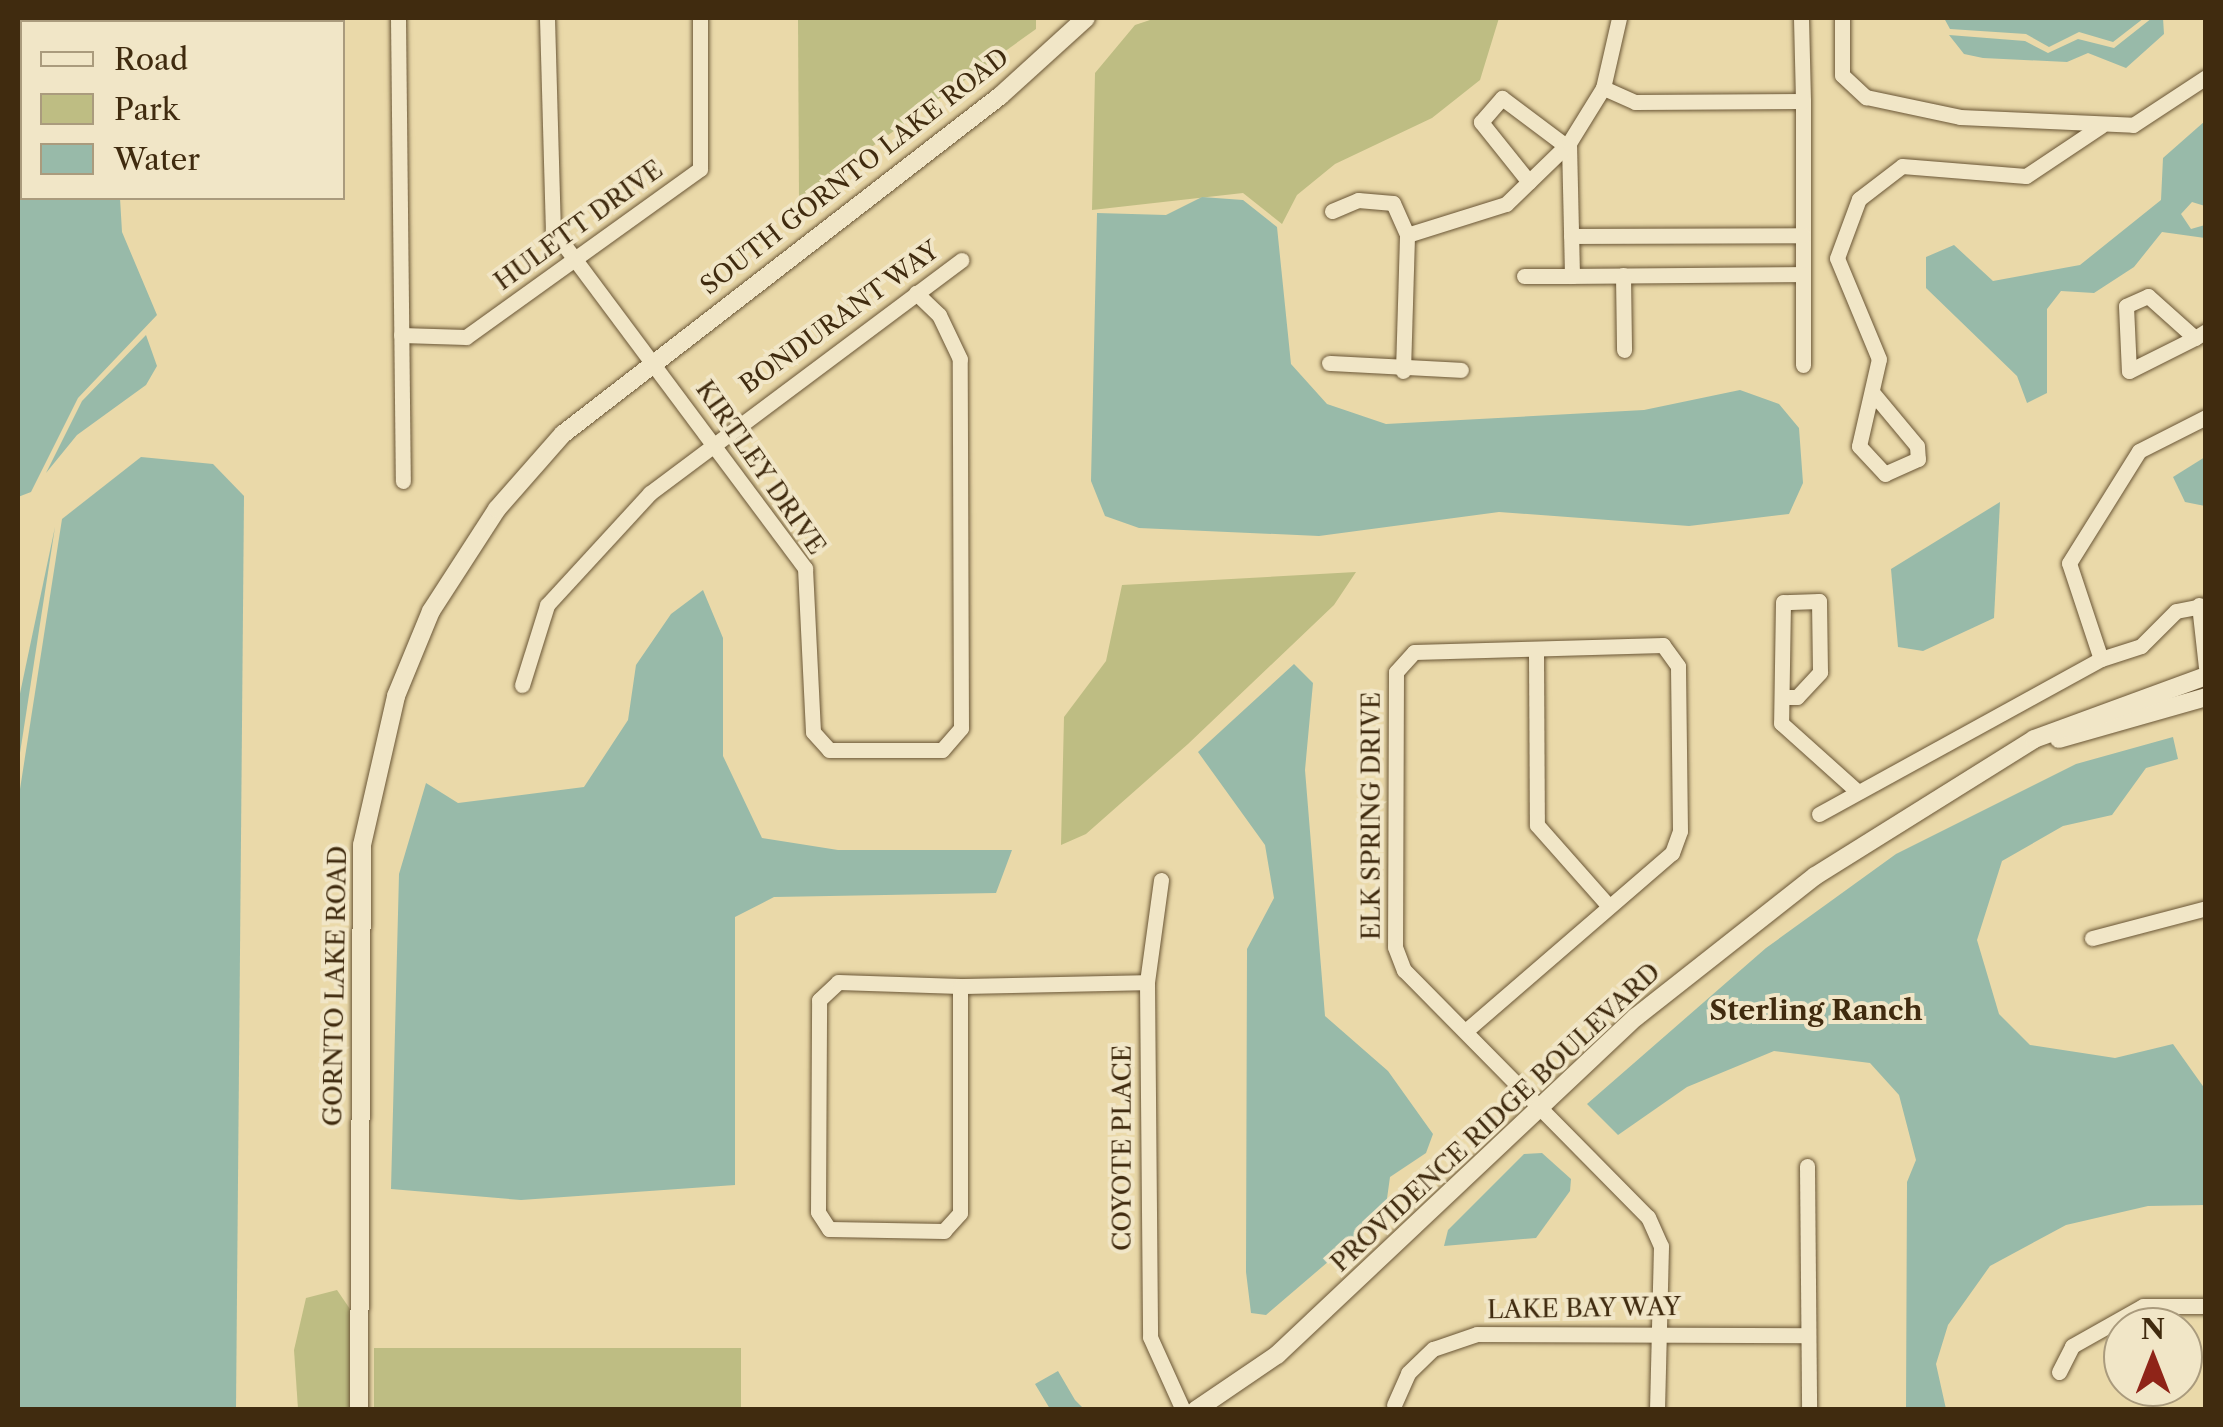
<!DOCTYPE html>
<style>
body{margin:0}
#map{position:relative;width:2223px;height:1427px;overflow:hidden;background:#ead9a9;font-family:"Libre Caslon Text",serif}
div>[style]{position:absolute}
.green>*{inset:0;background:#bebd83;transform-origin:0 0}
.water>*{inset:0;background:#98baa9}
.roads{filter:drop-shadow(0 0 2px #6a5636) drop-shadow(0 0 2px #6a5636)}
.minor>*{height:15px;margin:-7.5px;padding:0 7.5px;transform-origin:7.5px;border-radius:7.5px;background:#f1e6c7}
.tertiary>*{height:18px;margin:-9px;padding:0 9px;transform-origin:9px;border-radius:9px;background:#f1e6c7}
span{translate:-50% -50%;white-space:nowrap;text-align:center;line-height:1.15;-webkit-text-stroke:8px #f1e6c7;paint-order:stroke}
.street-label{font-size:25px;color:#402b0f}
.neighbourhood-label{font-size:28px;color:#402b0f;font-weight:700}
.frame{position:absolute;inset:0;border:20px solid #402b0f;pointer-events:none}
.legend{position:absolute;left:20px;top:20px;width:325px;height:180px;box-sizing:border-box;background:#f1e6c7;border:2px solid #aa9b7d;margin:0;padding:12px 18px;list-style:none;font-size:30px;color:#402b0f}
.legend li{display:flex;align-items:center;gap:20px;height:50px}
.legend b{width:50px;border:2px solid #aa9b7d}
.north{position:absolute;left:2103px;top:1307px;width:100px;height:100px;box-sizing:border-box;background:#f1e6c7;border:2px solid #aa9b7d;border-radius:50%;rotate:0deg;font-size:28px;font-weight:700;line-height:40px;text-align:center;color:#402b0f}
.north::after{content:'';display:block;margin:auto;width:35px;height:45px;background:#8f2418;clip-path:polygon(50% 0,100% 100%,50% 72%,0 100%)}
</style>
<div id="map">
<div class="green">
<div style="clip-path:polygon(798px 18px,1036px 18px,1036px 29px,799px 199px)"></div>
<div style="clip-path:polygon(1156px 18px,1499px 18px,1480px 80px,1432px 118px,1335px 164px,1297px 195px,1282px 224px,1243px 193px,1092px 210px,1095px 73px,1135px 25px)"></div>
<div style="clip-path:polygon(1356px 572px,1334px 605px,1188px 744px,1086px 834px,1061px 845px,1064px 717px,1106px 661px,1122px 585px)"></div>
<div style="clip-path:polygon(337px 1290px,352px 1312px,352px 1409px,298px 1409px,294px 1350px,306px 1298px)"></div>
<div style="left:741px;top:1348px;width:61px;height:367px;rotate:90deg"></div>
</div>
<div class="water">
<div style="clip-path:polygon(18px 18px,245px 18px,22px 22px,22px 198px,120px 198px,122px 232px,157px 315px,78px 398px,31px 492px,18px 497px)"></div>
<div style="clip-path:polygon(1944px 18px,2144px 18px,2113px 42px,2079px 32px,2049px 47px,2026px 34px,1950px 29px)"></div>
<div style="clip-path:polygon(2152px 18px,2163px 18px,2164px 34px,2126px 68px,2088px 53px,2067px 62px,1983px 58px,1964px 54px,1949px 35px,2025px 41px,2048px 53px,2078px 39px,2114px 48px)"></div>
<div style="clip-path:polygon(2205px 121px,2205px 206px,2192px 202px,2181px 214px,2191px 229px,2205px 225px,2205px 238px,2162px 232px,2134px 267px,2094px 293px,2061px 291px,2047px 309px,2047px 393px,2027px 403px,2017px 376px,1926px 288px,1926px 257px,1954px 245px,1993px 281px,2080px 265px,2161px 200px,2163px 158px)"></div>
<div style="clip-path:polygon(1202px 197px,1243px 200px,1277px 227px,1291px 364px,1327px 404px,1386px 424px,1644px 410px,1740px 390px,1779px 404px,1799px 428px,1803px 483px,1789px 514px,1689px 526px,1499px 512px,1319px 536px,1139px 528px,1105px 516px,1091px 481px,1097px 213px,1166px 215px)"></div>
<div style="clip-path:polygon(146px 335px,157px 366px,146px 385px,77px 435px,46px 473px,82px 401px)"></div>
<div style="clip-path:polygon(141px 457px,213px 464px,244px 496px,236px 1409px,18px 1409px,18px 802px,62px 519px)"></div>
<div style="clip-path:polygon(2205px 457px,2205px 506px,2185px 502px,2173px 477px)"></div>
<div style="clip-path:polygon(2000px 502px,1994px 618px,1923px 651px,1898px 647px,1891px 569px)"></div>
<div style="clip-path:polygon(55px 527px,18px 766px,18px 703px)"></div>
<div style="clip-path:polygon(703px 590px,723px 638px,723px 756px,762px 838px,838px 850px,1012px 850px,996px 893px,774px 897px,735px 917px,735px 1185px,521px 1200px,391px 1189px,399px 874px,426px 783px,458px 803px,584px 787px,628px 720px,636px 665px,671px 614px)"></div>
<div style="clip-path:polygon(1294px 664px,1313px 683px,1305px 770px,1325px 1016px,1388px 1071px,1433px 1134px,1426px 1153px,1390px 1177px,1385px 1213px,1266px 1315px,1251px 1313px,1246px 1272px,1247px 949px,1274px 898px,1265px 845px,1198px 752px)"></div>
<div style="clip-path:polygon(2173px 737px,2178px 759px,2146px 768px,2112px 815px,2063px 826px,2002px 861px,1977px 940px,1999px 1014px,2030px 1045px,2115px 1058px,2173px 1044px,2205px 1089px,2205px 1205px,2148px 1206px,2066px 1225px,1990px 1266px,1948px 1325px,1936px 1364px,1946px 1409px,1906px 1409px,1907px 1182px,1916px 1160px,1899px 1095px,1870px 1063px,1774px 1051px,1687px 1087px,1618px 1135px,1587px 1104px,1766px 948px,1896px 854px,2076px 764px)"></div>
<div style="clip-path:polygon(1542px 1153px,1571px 1179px,1570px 1191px,1536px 1238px,1444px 1246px,1448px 1230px,1524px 1154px)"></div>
<div style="clip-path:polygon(1058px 1371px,1075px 1400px,1082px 1407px,1050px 1409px,1035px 1384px)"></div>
</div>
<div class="roads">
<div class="minor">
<div style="left:398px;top:18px;width:463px;rotate:89.4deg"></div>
<div style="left:547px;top:18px;width:212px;rotate:88.4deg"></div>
<div style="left:553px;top:230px;width:422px;rotate:53.3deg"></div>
<div style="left:805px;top:568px;width:164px;rotate:87.2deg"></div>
<div style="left:813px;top:732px;width:24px;rotate:48deg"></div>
<div style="left:829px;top:750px;width:113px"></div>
<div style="left:942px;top:750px;width:29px;rotate:-49deg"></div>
<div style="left:961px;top:728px;width:369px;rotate:-90.2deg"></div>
<div style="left:960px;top:359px;width:49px;rotate:-115.5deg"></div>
<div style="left:939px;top:315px;width:32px;rotate:-136deg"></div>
<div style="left:1801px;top:18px;width:83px;rotate:88.6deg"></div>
<div style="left:1842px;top:18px;width:57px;rotate:90deg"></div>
<div style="left:1842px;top:75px;width:33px;rotate:43deg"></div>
<div style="left:1866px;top:97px;width:96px;rotate:12deg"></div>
<div style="left:1960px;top:117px;width:173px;rotate:2.6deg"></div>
<div style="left:2133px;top:125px;width:87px;rotate:-33.3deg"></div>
<div style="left:1569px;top:143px;width:133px;rotate:88.7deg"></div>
<div style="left:1572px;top:276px;width:231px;rotate:-0.5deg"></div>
<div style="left:1803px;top:274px;width:173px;rotate:-90deg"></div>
<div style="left:1803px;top:101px;width:168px;rotate:179.7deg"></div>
<div style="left:1635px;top:102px;width:35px;rotate:-156deg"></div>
<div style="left:1529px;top:182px;width:77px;rotate:-128.7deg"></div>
<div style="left:1481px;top:122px;width:32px;rotate:-49deg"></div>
<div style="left:1502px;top:98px;width:80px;rotate:36.9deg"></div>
<div style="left:1332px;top:211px;width:28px;rotate:-23deg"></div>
<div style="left:1358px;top:200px;width:35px;rotate:5deg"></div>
<div style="left:1393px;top:203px;width:35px;rotate:66deg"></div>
<div style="left:1571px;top:236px;width:232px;rotate:-0.2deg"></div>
<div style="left:1623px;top:275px;width:75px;rotate:89.2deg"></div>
<div style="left:1524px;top:276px;width:48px"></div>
<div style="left:401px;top:335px;width:65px;rotate:1.8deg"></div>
<div style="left:466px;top:337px;width:288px;rotate:-35.7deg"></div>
<div style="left:700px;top:169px;width:151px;rotate:-90deg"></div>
<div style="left:2195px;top:338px;width:63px;rotate:-138.2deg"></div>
<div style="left:2148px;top:296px;width:24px;rotate:156deg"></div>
<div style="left:2126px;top:306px;width:65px;rotate:87.4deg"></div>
<div style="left:2129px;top:371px;width:74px;rotate:-26.6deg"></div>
<div style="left:2195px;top:338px;width:13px;rotate:-32deg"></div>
<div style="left:1329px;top:363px;width:132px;rotate:3deg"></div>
<div style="left:1803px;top:365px;width:91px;rotate:-90deg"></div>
<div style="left:1403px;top:371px;width:136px;rotate:-88.3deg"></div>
<div style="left:1407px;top:235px;width:104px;rotate:-17.4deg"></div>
<div style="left:1506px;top:204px;width:88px;rotate:-44.1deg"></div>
<div style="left:1569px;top:143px;width:65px;rotate:-58.3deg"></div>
<div style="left:1603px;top:88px;width:72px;rotate:-77.1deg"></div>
<div style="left:1872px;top:392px;width:70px;rotate:50.2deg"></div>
<div style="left:1917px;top:446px;width:13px;rotate:86deg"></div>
<div style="left:1918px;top:459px;width:36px;rotate:156deg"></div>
<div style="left:1885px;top:474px;width:38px;rotate:-133deg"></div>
<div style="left:1859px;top:446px;width:89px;rotate:-77.1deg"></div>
<div style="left:1879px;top:359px;width:109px;rotate:-112.6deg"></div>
<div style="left:1837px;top:258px;width:63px;rotate:-69.6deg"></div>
<div style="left:1859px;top:199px;width:54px;rotate:-37.5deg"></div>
<div style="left:1902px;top:166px;width:124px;rotate:4.6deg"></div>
<div style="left:2026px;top:176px;width:90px;rotate:-33.7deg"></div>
<div style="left:2206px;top:417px;width:75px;rotate:153.1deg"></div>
<div style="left:2139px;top:451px;width:132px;rotate:122deg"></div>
<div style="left:2069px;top:563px;width:101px;rotate:71.6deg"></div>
<div style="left:2101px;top:659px;width:42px;rotate:-18deg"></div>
<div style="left:2141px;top:646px;width:49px;rotate:-45deg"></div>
<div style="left:2176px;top:611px;width:31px;rotate:-11deg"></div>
<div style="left:2199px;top:605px;width:62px;rotate:83.6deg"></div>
<div style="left:1536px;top:652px;width:173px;rotate:89.7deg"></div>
<div style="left:1537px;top:825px;width:106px;rotate:48.5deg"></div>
<div style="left:522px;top:685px;width:84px;rotate:-72.6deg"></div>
<div style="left:547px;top:605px;width:152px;rotate:-47.4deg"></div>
<div style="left:650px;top:493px;width:389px;rotate:-36.8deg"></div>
<div style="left:1782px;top:697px;width:15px"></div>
<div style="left:1797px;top:697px;width:34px;rotate:-47deg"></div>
<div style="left:1820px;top:672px;width:71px;rotate:-90.8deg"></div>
<div style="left:1819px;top:601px;width:36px;rotate:178deg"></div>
<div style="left:1783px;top:602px;width:121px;rotate:90.9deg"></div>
<div style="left:1781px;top:723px;width:103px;rotate:41.9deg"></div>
<div style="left:1819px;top:814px;width:322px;rotate:-28.8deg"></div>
<div style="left:1161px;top:880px;width:103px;rotate:97.8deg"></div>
<div style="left:1147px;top:982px;width:355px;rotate:89.5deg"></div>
<div style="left:1150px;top:1337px;width:80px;rotate:65.7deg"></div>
<div style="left:2092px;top:938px;width:118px;rotate:-14.7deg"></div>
<div style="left:838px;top:982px;width:122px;rotate:1.9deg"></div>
<div style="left:960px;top:986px;width:227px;rotate:90deg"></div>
<div style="left:960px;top:1213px;width:24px;rotate:132deg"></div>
<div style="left:944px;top:1231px;width:115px;rotate:-179deg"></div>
<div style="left:829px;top:1229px;width:20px;rotate:-123deg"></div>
<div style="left:818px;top:1212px;width:212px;rotate:-89.7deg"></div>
<div style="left:819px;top:1000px;width:26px;rotate:-43deg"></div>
<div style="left:960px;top:986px;width:187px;rotate:-1.2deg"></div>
<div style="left:1469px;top:1028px;width:268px;rotate:-40.8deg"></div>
<div style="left:1672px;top:853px;width:23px;rotate:-70deg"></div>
<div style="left:1680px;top:831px;width:165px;rotate:-90.7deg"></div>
<div style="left:1678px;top:666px;width:26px;rotate:-126deg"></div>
<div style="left:1663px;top:645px;width:249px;rotate:178.4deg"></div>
<div style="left:1414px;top:652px;width:27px;rotate:132deg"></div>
<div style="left:1396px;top:672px;width:275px;rotate:90.2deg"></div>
<div style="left:1395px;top:947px;width:25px;rotate:69deg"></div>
<div style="left:1404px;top:970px;width:347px;rotate:45.4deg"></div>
<div style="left:1648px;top:1217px;width:32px;rotate:66deg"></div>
<div style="left:1661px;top:1246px;width:164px;rotate:91.4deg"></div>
<div style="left:1807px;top:1166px;width:244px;rotate:89.5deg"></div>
<div style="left:2059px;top:1372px;width:29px;rotate:-63deg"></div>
<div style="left:2072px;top:1346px;width:81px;rotate:-29.4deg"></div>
<div style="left:2143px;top:1306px;width:63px"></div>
<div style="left:1394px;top:1405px;width:35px;rotate:-66deg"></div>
<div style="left:1408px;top:1373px;width:35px;rotate:-44deg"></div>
<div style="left:1433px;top:1349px;width:46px;rotate:-18.8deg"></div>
<div style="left:1477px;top:1334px;width:331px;rotate:0.2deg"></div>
</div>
<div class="tertiary">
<div style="left:2059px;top:739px;width:153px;rotate:-15.9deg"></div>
<div style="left:359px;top:1410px;width:565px;rotate:-89.7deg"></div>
<div style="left:362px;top:845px;width:153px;rotate:-77.1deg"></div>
<div style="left:396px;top:696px;width:92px;rotate:-67.6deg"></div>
<div style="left:431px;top:611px;width:121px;rotate:-57.1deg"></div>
<div style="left:497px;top:509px;width:100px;rotate:-48.7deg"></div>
<div style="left:563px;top:434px;width:552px;rotate:-37.72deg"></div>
<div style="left:1000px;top:96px;width:116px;rotate:-42.2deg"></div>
<div style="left:1196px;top:1410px;width:98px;rotate:-34.2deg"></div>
<div style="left:1277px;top:1355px;width:493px;rotate:-43.3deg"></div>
<div style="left:1636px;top:1017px;width:228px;rotate:-38.2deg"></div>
<div style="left:1815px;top:876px;width:258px;rotate:-32deg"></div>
<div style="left:2034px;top:739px;width:183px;rotate:-20.1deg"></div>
</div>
</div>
<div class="street-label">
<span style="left:855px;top:172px;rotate:-38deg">SOUTH GORNTO LAKE ROAD</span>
<span style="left:579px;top:226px;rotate:-36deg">HULETT DRIVE</span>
<span style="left:840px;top:318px;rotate:-36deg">BONDURANT WAY</span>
<span style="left:760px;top:468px;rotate:55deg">KIRTLEY DRIVE</span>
<span style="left:1372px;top:816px;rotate:-90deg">ELK SPRING DRIVE</span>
<span style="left:336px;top:986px;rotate:-89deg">GORNTO LAKE ROAD</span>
<span style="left:1496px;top:1118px;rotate:-43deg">PROVIDENCE RIDGE BOULEVARD</span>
<span style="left:1123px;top:1148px;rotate:-90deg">COYOTE PLACE</span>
<span style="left:1584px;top:1309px;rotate:-1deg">LAKE BAY WAY</span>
</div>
<div class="neighbourhood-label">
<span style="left:1816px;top:1010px">Sterling Ranch</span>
</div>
<div class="frame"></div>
<ul class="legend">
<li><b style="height:12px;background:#f1e6c7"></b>Road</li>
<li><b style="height:28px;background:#bebd83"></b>Park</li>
<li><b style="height:28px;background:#98baa9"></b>Water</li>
</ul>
<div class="north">N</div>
</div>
